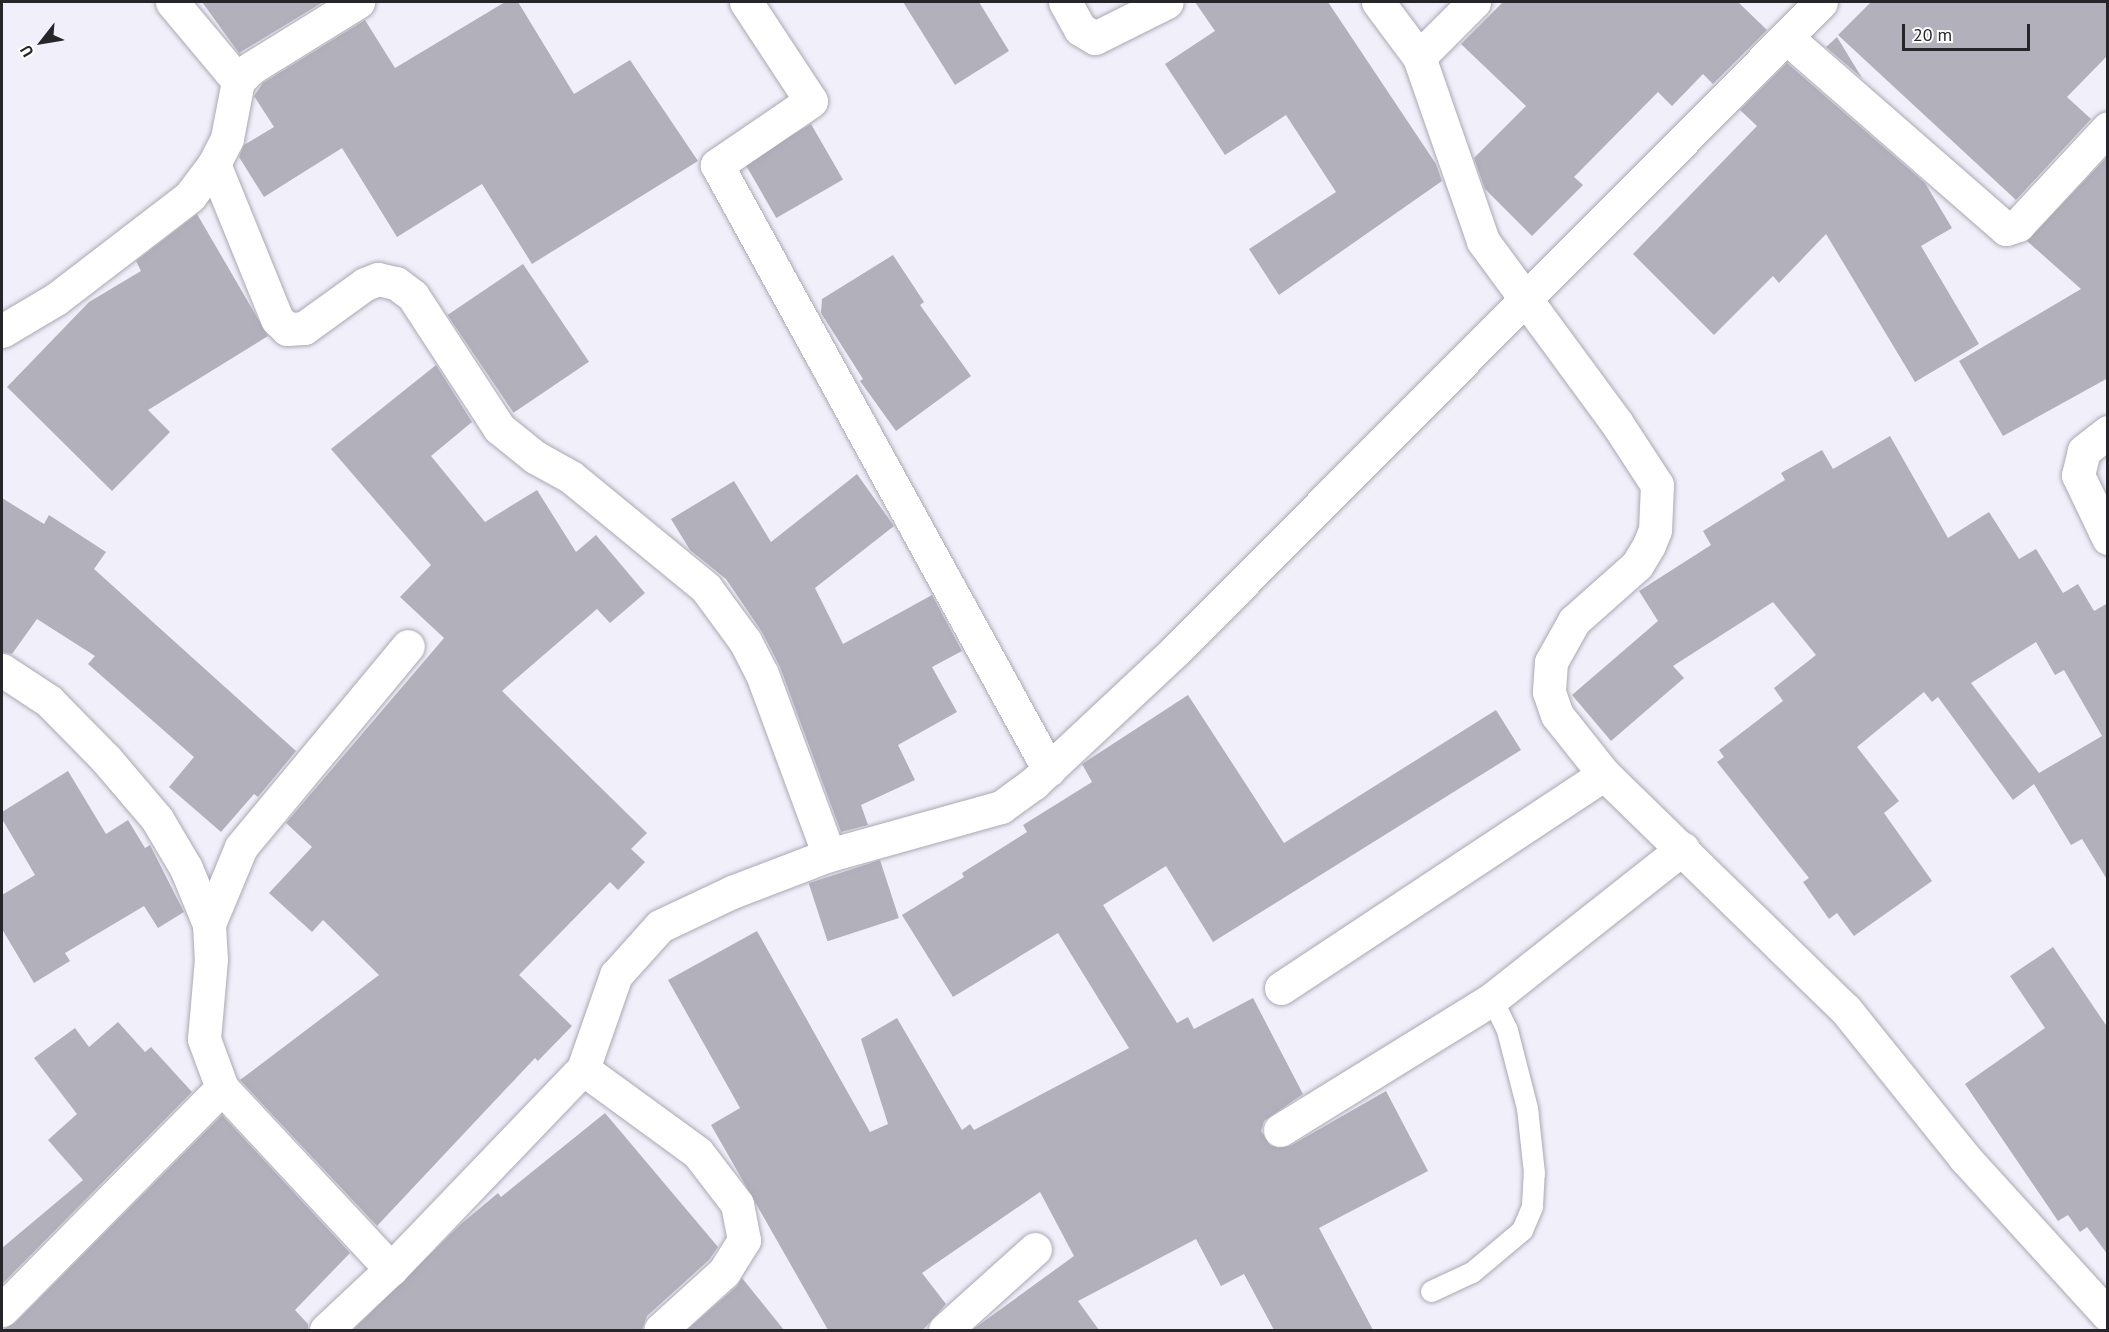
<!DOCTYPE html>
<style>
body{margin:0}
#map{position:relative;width:2109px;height:1332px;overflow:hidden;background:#f1effa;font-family:"PT Sans",sans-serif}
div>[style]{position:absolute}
.building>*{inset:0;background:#b2b0bb;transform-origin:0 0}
.roads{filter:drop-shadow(0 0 2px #aaa8b3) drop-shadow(0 0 2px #aaa8b3)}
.service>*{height:21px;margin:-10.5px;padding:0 10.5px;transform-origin:10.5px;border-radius:10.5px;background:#fff}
.minor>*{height:33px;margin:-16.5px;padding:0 16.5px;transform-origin:16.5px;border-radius:16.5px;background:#fff}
span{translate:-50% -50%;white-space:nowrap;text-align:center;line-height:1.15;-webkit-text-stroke:6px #fefefe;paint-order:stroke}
.frame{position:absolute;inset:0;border:3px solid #26262a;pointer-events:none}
.north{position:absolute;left:12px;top:12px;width:60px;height:60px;-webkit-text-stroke:4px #fefefe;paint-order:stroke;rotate:239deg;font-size:16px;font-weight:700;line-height:24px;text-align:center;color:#26262a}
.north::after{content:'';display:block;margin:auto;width:21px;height:27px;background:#26262a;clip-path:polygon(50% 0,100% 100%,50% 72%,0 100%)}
.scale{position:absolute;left:1902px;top:24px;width:128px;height:27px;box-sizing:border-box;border:3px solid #26262a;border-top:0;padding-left:8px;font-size:18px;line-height:21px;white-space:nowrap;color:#26262a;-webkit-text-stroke:4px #fefefe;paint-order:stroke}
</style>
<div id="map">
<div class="building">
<div style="clip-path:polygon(202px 2px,323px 2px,239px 53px)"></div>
<div style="clip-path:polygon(505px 2px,518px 2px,574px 94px,630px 60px,698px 161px,532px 264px,482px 184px,397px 237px,342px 148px,264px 197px,239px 157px,244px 145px,274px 127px,254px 96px,263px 83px,365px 20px,395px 68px)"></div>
<div style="clip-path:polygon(903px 2px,979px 2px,1009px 51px,955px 85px)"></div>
<div style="clip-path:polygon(1195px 2px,1328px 2px,1436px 164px,1442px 181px,1279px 295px,1249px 249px,1336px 192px,1286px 115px,1225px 155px,1165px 64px,1215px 31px)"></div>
<div style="clip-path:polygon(1503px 2px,1738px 2px,1767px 30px,1713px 84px,1703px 74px,1672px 106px,1658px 92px,1574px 177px,1583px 185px,1532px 236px,1485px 189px,1474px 158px,1526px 106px,1461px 44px)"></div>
<div style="clip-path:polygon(1871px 2px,2108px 2px,2108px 55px,2067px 97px,2091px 119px,2016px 200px,1838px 35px)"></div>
<div style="clip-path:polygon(1837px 37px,1862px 78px,1826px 47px)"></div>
<div style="clip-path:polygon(1787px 63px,1925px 183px,1952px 228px,1921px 246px,1979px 344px,1915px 382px,1826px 234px,1779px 283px,1773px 276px,1714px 335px,1633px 254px,1757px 126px,1740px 110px)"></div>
<div style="left:811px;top:124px;width:64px;height:77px;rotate:60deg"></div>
<div style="clip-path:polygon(2108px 156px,2108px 378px,2003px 436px,1959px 361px,2081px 289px,2027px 241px)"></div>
<div style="clip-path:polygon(197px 214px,268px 336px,148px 410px,170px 432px,112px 491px,7px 387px,89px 302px,141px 271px,136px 261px)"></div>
<div style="clip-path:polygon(893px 255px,924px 302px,920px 305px,971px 376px,896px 431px,860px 381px,863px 379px,821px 313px,822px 299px)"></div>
<div style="left:523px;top:264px;width:118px;height:91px;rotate:56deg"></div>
<div style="clip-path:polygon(436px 365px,472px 422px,431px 456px,485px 522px,537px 490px,576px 552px,596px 535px,645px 593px,610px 623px,597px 609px,502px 691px,647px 833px,631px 849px,645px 862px,618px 890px,610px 882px,519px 975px,572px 1026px,538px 1061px,535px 1058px,377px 1226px,240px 1080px,379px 975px,323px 920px,312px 932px,269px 893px,312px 847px,286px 823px,444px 638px,400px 597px,431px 565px,331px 449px)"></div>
<div style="clip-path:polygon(evenodd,1890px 436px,1948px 538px,1989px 512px,2019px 559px,2036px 549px,2063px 593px,2078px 584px,2094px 611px,2108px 603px,2108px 881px,2082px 839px,2071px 845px,2034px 784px,2013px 800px,1938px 697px,1932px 702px,1924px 692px,1857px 747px,1899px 801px,1884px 813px,1932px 881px,1854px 936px,1837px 913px,1829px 919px,1803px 882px,1809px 878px,1717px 762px,1724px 757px,1719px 750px,1783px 701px,1774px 688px,1816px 655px,1773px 602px,1673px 666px,1684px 678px,1611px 741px,1572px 695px,1658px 621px,1639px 591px,1711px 545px,1703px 531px,1785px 480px,1781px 473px,1822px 450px,1833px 469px,1890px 436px,2036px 642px,2055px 675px,2064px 670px,2102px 736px,2039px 773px,1971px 683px,2036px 642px)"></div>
<div style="clip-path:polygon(857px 474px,894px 526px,815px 588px,843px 644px,932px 595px,962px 651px,932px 667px,957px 712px,898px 745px,915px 780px,861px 805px,868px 825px,841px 832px,780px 667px,762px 632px,726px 579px,690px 550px,671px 519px,734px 481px,771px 542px)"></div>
<div style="clip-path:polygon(2px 498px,44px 524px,49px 515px,106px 552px,94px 569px,296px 751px,258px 797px,254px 794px,221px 832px,169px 787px,194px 757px,88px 664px,95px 656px,37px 619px,12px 654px,2px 652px)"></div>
<div style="clip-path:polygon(1188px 695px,1284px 843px,1496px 710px,1521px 750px,1213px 942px,1166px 866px,1103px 905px,1177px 1023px,1188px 1017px,1194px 1029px,1253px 998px,1303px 1094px,1264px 1121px,1261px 1131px,1271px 1146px,1290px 1146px,1386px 1091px,1428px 1171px,1319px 1228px,1373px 1330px,1274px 1330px,1244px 1274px,1221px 1286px,1196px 1239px,1078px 1301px,1099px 1330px,972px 1330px,1074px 1256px,1040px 1192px,922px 1273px,946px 1304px,923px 1330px,828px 1330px,711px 1125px,740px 1108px,668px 980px,757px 931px,870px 1132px,888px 1124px,861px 1039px,897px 1018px,962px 1130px,970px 1124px,974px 1130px,1129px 1048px,1058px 933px,953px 997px,902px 915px,964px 877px,962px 873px,1027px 832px,1023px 825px,1092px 782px,1082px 764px)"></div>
<div style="clip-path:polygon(68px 771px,106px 834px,128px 820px,145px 848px,150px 845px,184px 912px,158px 928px,144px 906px,65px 953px,70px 961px,34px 983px,2px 929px,2px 895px,35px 875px,2px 819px,2px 812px)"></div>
<div style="left:880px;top:860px;width:61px;height:75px;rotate:72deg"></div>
<div style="clip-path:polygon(2053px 947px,2108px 1028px,2108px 1255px,2087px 1227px,2080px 1232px,2068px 1215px,2058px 1221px,1965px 1084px,2045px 1028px,2010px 976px)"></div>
<div style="clip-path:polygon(118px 1022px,145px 1052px,151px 1047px,192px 1092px,2px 1284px,2px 1248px,83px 1180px,48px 1140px,77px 1114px,34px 1058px,75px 1028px,89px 1047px)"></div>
<div style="clip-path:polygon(605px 1113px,718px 1247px,709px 1260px,647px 1316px,642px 1330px,353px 1330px,461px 1224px,498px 1193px,501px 1197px)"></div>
<div style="clip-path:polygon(222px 1115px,350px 1253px,295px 1310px,308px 1324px,308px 1330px,2px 1330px,15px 1323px)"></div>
<div style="clip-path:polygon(742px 1278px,784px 1330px,687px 1330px,737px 1286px)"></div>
</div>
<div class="roads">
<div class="service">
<div style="left:1431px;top:1291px;width:45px;rotate:-24.9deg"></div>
<div style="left:1472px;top:1272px;width:65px;rotate:-40deg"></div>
<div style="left:1522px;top:1230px;width:26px;rotate:-67deg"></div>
<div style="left:1532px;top:1206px;width:33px;rotate:-87deg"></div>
<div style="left:1534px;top:1173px;width:65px;rotate:-96.1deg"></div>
<div style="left:1527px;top:1108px;width:81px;rotate:-104.4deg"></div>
<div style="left:1507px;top:1030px;width:34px;rotate:-116deg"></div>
</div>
<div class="minor">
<div style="left:172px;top:2px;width:103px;rotate:50.1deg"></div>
<div style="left:746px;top:2px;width:118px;rotate:56.7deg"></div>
<div style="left:811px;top:101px;width:114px;rotate:145.8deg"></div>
<div style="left:717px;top:165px;width:690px;rotate:61.24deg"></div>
<div style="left:1065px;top:2px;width:31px;rotate:61deg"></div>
<div style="left:1080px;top:29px;width:17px;rotate:31deg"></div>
<div style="left:1095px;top:38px;width:80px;rotate:-26.6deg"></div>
<div style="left:1378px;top:2px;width:69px;rotate:53.3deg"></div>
<div style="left:1419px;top:57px;width:195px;rotate:70.8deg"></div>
<div style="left:1483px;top:241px;width:225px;rotate:53.7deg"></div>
<div style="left:1616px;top:422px;width:75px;rotate:56.9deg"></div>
<div style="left:1657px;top:485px;width:45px;rotate:92.5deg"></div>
<div style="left:1655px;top:530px;width:16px;rotate:112deg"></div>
<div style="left:1649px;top:545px;width:23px;rotate:121deg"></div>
<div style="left:1637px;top:565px;width:84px;rotate:138.4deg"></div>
<div style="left:1574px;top:621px;width:47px;rotate:119.3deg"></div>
<div style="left:1551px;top:662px;width:30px;rotate:94deg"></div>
<div style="left:1549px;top:692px;width:24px;rotate:71deg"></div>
<div style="left:1557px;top:715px;width:75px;rotate:51.5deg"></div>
<div style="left:1604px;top:774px;width:338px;rotate:44.3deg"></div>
<div style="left:1846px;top:1010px;width:190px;rotate:51.2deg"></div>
<div style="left:1965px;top:1158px;width:212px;rotate:47.7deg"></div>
<div style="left:1786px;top:37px;width:292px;rotate:41.1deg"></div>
<div style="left:2006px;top:229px;width:13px;rotate:-18deg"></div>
<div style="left:2018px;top:225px;width:132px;rotate:-47.1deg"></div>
<div style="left:1419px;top:57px;width:78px;rotate:-45deg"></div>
<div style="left:214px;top:164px;width:167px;rotate:67.9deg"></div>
<div style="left:277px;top:319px;width:14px;rotate:45deg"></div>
<div style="left:287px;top:329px;width:17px;rotate:-3deg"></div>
<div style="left:304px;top:328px;width:75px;rotate:-35.8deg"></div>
<div style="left:365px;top:284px;width:14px;rotate:-21deg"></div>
<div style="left:378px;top:279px;width:18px;rotate:13deg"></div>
<div style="left:396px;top:283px;width:21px;rotate:37deg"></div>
<div style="left:413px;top:296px;width:158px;rotate:56.9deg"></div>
<div style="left:499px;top:428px;width:46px;rotate:38.9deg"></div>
<div style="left:535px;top:457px;width:41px;rotate:29.1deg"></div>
<div style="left:571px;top:477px;width:175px;rotate:39.4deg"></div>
<div style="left:706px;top:588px;width:66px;rotate:53.7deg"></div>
<div style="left:745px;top:641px;width:37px;rotate:63deg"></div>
<div style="left:762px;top:674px;width:193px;rotate:69.7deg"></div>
<div style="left:2px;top:331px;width:63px;rotate:-30.7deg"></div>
<div style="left:56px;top:299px;width:169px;rotate:-37.5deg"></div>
<div style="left:190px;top:196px;width:40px;rotate:-53deg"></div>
<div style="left:214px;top:164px;width:29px;rotate:-63deg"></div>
<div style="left:227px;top:138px;width:58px;rotate:-79.1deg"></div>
<div style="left:238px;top:81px;width:18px;rotate:-45deg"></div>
<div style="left:251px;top:68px;width:126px;rotate:-31.7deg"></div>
<div style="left:2108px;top:432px;width:31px;rotate:142deg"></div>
<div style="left:2084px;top:451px;width:25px;rotate:104deg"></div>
<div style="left:2078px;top:475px;width:70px;rotate:64.5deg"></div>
<div style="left:2px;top:670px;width:56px;rotate:33.4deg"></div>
<div style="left:49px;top:701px;width:81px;rotate:45.5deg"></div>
<div style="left:106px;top:759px;width:79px;rotate:49.6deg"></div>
<div style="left:157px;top:819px;width:57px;rotate:59.4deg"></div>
<div style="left:186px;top:868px;width:61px;rotate:67.7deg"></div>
<div style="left:209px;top:924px;width:35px;rotate:87deg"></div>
<div style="left:211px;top:959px;width:80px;rotate:95deg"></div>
<div style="left:204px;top:1039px;width:52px;rotate:69.8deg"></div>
<div style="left:222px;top:1088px;width:248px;rotate:47deg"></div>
<div style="left:209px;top:924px;width:83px;rotate:-67.4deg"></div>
<div style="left:241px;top:847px;width:261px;rotate:-50.3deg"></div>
<div style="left:1281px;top:988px;width:387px;rotate:-33.5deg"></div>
<div style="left:583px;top:1069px;width:142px;rotate:36.1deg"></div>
<div style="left:698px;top:1153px;width:64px;rotate:52.6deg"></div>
<div style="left:737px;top:1204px;width:37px;rotate:79deg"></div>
<div style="left:744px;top:1240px;width:38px;rotate:122deg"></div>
<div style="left:724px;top:1272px;width:86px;rotate:137.8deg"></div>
<div style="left:1280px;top:1130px;width:249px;rotate:-31.7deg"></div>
<div style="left:1492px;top:999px;width:243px;rotate:-38.3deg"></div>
<div style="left:2px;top:1310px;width:313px;rotate:-45.3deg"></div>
<div style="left:326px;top:1330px;width:89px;rotate:-43.2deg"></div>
<div style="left:391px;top:1269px;width:277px;rotate:-46.2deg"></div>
<div style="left:583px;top:1069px;width:100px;rotate:-70.7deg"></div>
<div style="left:616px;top:975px;width:66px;rotate:-48.1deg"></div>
<div style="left:660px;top:926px;width:80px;rotate:-25.3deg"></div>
<div style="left:732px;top:892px;width:104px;rotate:-20.9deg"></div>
<div style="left:829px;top:855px;width:179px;rotate:-15.6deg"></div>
<div style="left:1001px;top:807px;width:41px;rotate:-36deg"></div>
<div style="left:1034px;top:783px;width:195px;rotate:-43.1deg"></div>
<div style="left:1176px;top:650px;width:914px;rotate:-45.13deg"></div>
<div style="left:945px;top:1330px;width:121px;rotate:-42deg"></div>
</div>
</div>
<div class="frame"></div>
<div class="north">U</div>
<div class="scale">20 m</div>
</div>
